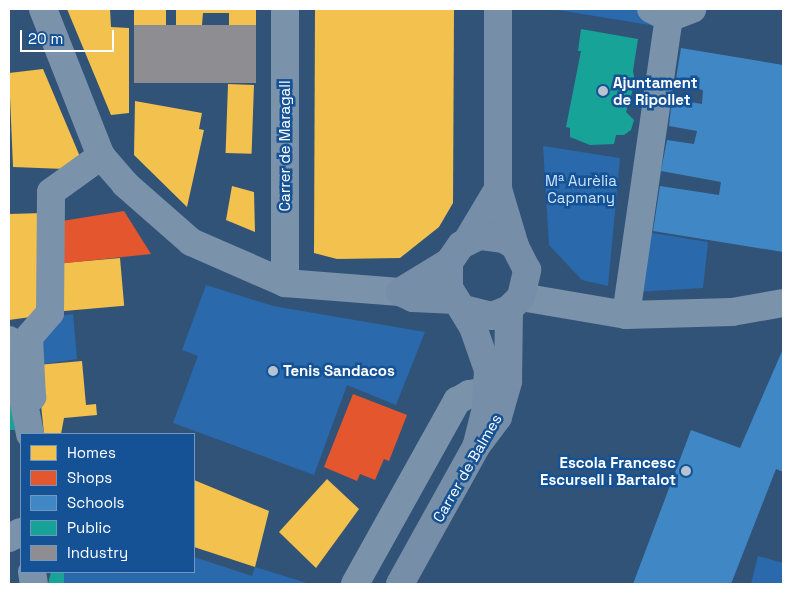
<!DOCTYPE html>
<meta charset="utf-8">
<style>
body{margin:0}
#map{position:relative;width:792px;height:593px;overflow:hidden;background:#325378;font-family:"Space Grotesk",sans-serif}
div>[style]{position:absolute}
.green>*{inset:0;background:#2969ac}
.homes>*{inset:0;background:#f2c14e;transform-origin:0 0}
.shops>*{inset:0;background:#e4572e}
.schools>*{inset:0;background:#3f88c5}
.public>*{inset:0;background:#17a398}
.industry>*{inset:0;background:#8d8d92;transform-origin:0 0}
.street>*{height:28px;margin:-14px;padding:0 14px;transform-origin:14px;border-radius:14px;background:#7b92ab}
.secondary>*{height:28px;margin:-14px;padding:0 14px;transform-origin:14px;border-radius:14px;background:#768ea7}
.dots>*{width:14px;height:14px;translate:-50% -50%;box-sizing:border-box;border:2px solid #155295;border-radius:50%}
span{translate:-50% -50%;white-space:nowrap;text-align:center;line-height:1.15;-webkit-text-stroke:5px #155295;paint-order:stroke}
.poi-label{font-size:15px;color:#fff;font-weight:700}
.left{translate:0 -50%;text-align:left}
.right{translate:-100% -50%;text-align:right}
.street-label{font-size:15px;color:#fff}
.park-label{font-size:15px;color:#cde4fc}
.frame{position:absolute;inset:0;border:10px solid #fff;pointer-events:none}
.legend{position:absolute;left:20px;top:433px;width:175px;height:140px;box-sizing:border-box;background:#155295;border:1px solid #7397bf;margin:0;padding:6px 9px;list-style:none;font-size:15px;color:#fff}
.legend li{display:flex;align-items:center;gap:10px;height:25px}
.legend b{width:25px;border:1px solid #7397bf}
.scale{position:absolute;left:20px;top:30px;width:94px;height:22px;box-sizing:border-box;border:2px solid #fff;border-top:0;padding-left:6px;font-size:15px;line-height:18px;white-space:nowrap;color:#fff;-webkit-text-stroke:4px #155295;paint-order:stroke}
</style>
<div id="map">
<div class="green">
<div style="clip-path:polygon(558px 9px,642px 9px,656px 26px,558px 10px)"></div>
<div style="clip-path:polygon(543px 146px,620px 158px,608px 286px,582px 280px,549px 245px)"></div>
<div style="clip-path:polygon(646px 232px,708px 242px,703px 288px,636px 292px)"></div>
<div style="clip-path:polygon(206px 285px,273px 306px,425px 332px,396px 405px,347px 385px,314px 475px,173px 423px,198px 356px,182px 350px)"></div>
<div style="clip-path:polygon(73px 314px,77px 359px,37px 365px,35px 340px,59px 316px)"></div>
<div style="clip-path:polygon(758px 556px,783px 563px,783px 584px,751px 584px)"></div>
<div style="clip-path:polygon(194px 557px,252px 576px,255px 567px,310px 584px,64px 584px,64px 572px,194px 572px)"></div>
</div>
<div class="homes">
<div style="clip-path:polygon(67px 9px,110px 9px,111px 27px,129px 28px,129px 113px,111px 115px)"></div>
<div style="left:134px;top:9px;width:32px;height:16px"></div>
<div style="clip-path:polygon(176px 9px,256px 9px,256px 25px,229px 26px,229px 13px,203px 13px,202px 25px,176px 25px)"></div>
<div style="clip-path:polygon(315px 9px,454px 9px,453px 203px,439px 227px,400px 258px,337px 259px,314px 253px)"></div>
<div style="clip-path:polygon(43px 69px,81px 159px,65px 169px,13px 167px,9px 73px)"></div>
<div style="left:228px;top:84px;width:26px;height:69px;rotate:2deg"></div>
<div style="clip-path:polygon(135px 101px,202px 113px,199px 129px,204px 130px,187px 207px,134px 155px)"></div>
<div style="clip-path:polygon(232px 186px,254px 192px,255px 232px,226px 220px)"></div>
<div style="clip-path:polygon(44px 213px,38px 316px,9px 320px,9px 214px)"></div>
<div style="left:120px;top:258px;width:48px;height:63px;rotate:85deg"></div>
<div style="clip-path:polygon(82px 361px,86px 405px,96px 404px,97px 415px,64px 418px,61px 434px,44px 434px,37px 365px)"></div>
<div style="clip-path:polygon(327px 479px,359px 509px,316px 568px,279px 532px)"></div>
<div style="clip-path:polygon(194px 480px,269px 511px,255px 567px,194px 547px)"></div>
</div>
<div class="shops">
<div style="clip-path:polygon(124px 211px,151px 254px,57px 264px,56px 222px)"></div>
<div style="clip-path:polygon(353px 394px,407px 415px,389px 461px,384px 459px,375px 480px,360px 474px,357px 481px,324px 467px)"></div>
</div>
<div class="schools">
<div style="clip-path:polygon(681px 48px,783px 65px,783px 252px,653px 231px,660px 186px,719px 195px,721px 182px,661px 171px,667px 140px,694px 144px,697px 131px,669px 126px,672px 99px,702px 104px,703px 90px,675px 85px)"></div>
<div style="clip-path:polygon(783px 349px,783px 472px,776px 469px,731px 584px,633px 584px,691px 430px,740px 448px)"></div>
</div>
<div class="public">
<div style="clip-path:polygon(581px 29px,638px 39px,633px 71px,635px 82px,626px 112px,634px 120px,631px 130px,624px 135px,616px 135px,614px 144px,590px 145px,570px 137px,570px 128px,566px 127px,581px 51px,578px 51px)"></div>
<div style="clip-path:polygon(9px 395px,15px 430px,9px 430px)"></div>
<div style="clip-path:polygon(51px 572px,64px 572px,64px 584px,48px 584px)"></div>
</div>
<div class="industry">
<div style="left:134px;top:25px;width:122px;height:58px"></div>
</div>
<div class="street">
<div style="left:43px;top:9px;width:158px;rotate:68.5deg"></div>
<div style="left:101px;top:156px;width:37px;rotate:49deg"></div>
<div style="left:125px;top:184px;width:88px;rotate:41.3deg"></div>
<div style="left:191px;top:242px;width:103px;rotate:23.6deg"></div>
<div style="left:285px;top:283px;width:115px;rotate:4.5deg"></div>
<div style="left:651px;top:9px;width:20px;rotate:27deg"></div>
<div style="left:669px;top:18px;width:25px;rotate:-21deg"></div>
<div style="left:285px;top:283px;width:274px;rotate:-90deg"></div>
<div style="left:521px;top:297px;width:107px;rotate:9.7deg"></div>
<div style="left:626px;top:315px;width:106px;rotate:-1.6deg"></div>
<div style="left:732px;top:312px;width:52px;rotate:-10deg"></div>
<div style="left:626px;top:315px;width:300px;rotate:-81.8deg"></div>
<div style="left:9px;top:340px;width:4px;rotate:34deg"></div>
<div style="left:12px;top:342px;width:94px;rotate:78.9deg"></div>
<div style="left:25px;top:400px;width:8px;rotate:-23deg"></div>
<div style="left:32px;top:397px;width:60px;rotate:-92.9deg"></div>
<div style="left:29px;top:337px;width:32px;rotate:-49deg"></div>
<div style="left:50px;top:313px;width:121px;rotate:-89.5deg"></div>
<div style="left:51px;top:192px;width:62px;rotate:-35.8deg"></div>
<div style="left:9px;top:538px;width:13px;rotate:-27deg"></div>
<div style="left:32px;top:572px;width:12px;rotate:81deg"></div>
<div style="left:355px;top:584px;width:210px;rotate:-60.9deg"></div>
<div style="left:457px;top:401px;width:14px;rotate:-30deg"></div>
<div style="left:469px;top:394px;width:19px;rotate:-9deg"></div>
</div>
<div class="secondary">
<div style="left:498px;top:9px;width:180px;rotate:90deg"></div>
<div style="left:498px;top:189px;width:59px;rotate:73.4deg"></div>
<div style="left:467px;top:241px;width:61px;rotate:-59.2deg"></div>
<div style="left:449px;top:262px;width:57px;rotate:148.5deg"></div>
<div style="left:400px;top:292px;width:14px;rotate:25deg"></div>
<div style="left:413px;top:298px;width:42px;rotate:2.7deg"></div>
<div style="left:464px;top:309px;width:29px;rotate:14deg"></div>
<div style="left:492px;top:316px;width:18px;rotate:-22deg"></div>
<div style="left:509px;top:309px;width:17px;rotate:-45deg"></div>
<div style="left:521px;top:297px;width:28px;rotate:-77deg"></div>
<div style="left:527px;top:270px;width:27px;rotate:-117deg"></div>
<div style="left:515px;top:246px;width:13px;rotate:-148deg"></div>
<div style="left:504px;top:239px;width:25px;rotate:-173deg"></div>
<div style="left:479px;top:236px;width:20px;rotate:153deg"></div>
<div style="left:461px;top:245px;width:21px;rotate:125deg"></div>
<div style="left:449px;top:262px;width:26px;rotate:90deg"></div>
<div style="left:449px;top:288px;width:46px;rotate:58.4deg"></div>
<div style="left:473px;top:327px;width:46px;rotate:70.8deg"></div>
<div style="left:488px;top:370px;width:38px;rotate:93deg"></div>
<div style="left:486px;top:408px;width:38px;rotate:104deg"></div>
<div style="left:400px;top:584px;width:159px;rotate:-61deg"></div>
<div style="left:477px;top:445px;width:35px;rotate:-53deg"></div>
<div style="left:498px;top:417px;width:37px;rotate:-74deg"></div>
<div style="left:508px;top:381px;width:72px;rotate:-89.2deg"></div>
</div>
<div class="dots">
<div style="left:603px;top:91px;background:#b7c3d0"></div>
<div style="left:273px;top:371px;background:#b7c3d0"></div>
<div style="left:686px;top:471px;background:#b7c3d0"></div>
</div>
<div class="poi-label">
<span class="left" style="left:613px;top:91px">Ajuntament<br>de Ripollet</span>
<span class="left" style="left:283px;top:371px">Tenis Sandacos</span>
<span class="right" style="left:676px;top:471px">Escola Francesc<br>Escursell i Bartalot</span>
</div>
<div class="street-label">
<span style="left:285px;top:146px;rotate:-90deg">Carrer de Maragall</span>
<span style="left:467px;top:468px;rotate:-60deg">Carrer de Balmes</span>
</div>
<div class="park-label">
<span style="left:581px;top:189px">Mª Aurèlia<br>Capmany</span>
</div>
<div class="frame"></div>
<ul class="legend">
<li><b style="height:14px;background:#f2c14e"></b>Homes</li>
<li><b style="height:14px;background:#e4572e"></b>Shops</li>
<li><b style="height:14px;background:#3f88c5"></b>Schools</li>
<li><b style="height:14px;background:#17a398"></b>Public</li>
<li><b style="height:14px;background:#8d8d92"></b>Industry</li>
</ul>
<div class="scale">20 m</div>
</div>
